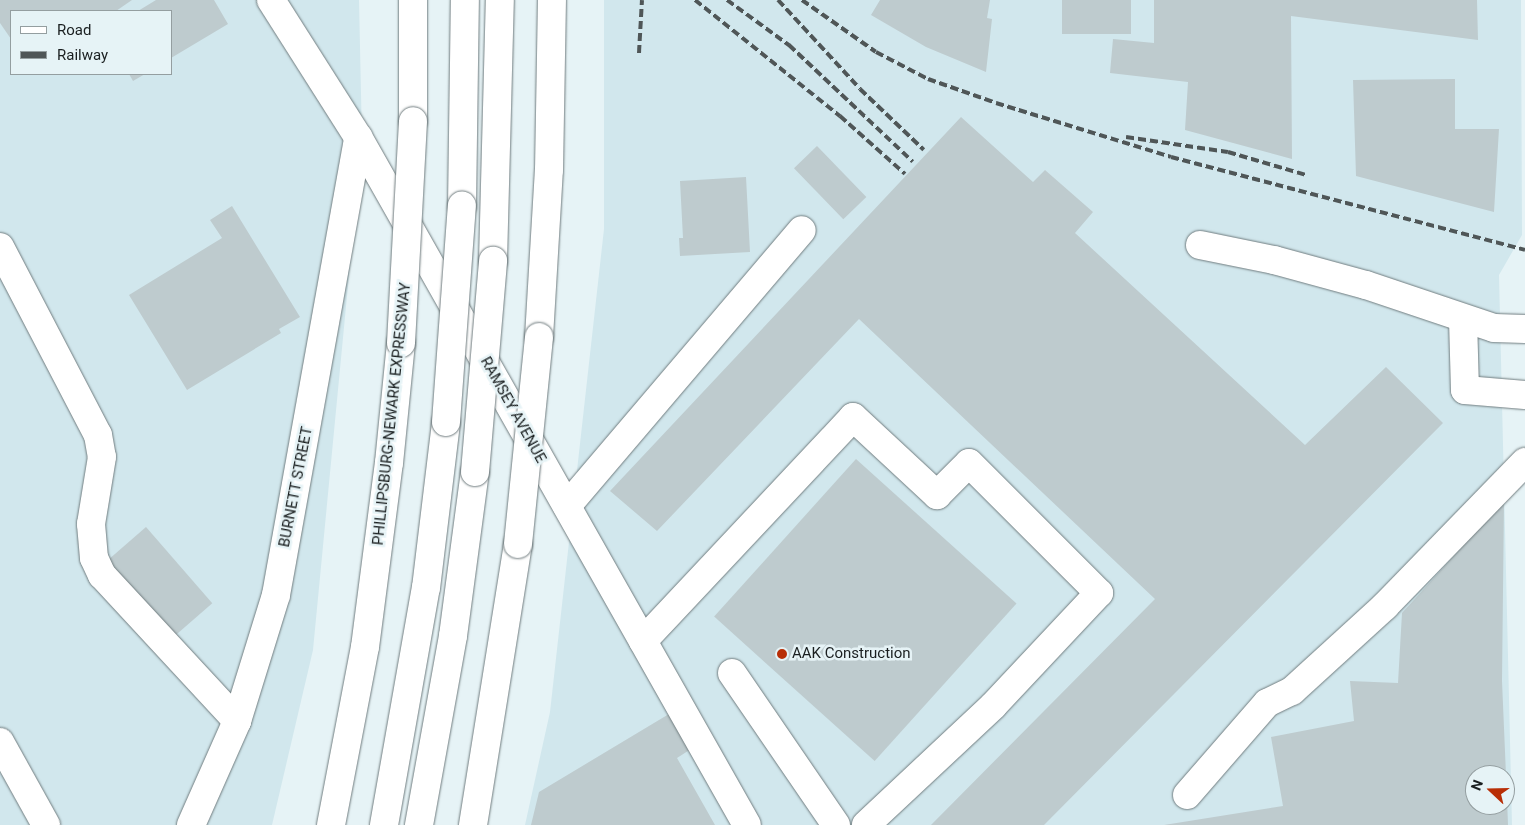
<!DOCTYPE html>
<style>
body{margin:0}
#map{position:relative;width:1525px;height:825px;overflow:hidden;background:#e6f3f6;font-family:Roboto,sans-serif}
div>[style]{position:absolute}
.built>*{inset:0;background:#d1e7ed}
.building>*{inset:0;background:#becbce;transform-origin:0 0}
.roads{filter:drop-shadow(0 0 1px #707c7f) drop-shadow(0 0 1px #707c7f)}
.minor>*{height:28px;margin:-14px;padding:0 14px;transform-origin:14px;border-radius:14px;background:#fff}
.highway>*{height:28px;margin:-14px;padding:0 14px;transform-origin:14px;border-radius:14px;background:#fff}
.rail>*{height:4px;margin-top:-2px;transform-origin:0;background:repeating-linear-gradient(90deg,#4f5657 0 8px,transparent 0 12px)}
.bridges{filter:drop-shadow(0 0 1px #707c7f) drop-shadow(0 0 1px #707c7f)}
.highway-bridge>*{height:28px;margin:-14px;padding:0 14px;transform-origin:14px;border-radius:14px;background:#fff}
.dots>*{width:14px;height:14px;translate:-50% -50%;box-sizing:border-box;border:2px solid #e6f3f6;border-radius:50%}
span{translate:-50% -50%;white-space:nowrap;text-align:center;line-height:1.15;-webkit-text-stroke:5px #e6f3f6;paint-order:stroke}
.street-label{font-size:15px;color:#1a1f20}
.poi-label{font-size:15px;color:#1a1f20}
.left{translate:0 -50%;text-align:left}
.legend{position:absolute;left:10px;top:10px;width:162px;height:65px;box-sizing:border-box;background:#e6f3f6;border:1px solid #949ea0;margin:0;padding:6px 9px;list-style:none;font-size:15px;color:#1a1f20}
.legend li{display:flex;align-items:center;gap:10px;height:25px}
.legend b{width:25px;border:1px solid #949ea0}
.north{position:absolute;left:1465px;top:765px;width:50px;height:50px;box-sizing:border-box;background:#e6f3f6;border:1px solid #949ea0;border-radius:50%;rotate:291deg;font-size:14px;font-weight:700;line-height:20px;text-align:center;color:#1a1f20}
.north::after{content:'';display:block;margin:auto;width:18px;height:22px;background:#b82e06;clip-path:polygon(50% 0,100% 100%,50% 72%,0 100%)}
</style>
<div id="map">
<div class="built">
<div style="clip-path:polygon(evenodd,0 0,359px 0,362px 140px,313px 650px,272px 825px,0 825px,0 0,11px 11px,171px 11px,171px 74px,11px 74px,11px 11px)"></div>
<div style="clip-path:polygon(evenodd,604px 0,1521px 0,1522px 235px,1499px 275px,1512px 825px,525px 825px,550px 712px,604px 229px,604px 0,1475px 775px,1505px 775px,1505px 805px,1475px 805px,1475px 775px)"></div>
</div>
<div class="building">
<div style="clip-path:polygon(0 0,132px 0,116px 11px,11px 11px,11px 39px,0 23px)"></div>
<div style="clip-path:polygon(156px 0,214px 0,228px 24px,171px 58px,171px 11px,138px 11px)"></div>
<div style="clip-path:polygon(880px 0,990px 0,987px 18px,992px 19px,986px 72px,926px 47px,871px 15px)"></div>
<div style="left:1062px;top:0;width:69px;height:34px"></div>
<div style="clip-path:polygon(1154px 0,1477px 0,1478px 40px,1291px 16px,1292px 159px,1185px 130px,1188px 82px,1110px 73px,1113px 39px,1154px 43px)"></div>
<div style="clip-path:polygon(129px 74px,145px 74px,133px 81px)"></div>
<div style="clip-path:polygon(1455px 79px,1455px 129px,1499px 129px,1494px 212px,1356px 176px,1353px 80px)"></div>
<div style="clip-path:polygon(961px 117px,1033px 182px,1045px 170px,1093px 212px,1075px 233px,1305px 445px,1386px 367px,1443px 423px,1044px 825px,931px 825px,1155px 599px,859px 319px,657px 531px,610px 491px)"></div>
<div style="left:817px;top:146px;width:71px;height:32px;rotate:46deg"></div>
<div style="clip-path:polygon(746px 177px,750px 252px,680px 256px,679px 238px,683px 238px,680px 181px)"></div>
<div style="clip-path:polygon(232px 206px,300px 317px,279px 329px,281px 333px,187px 390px,129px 295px,222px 238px,210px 220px)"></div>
<div style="left:856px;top:459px;width:216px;height:212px;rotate:42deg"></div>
<div style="clip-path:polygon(1504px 501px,1502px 681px,1506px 775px,1475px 775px,1475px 805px,1505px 805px,1507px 798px,1508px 825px,1164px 825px,1283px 806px,1271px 737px,1354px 721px,1350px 681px,1398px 683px,1402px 613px)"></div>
<div style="left:146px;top:527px;width:101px;height:56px;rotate:49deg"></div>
<div style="clip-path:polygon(669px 714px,691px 749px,677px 758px,715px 825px,531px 825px,539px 792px)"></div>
</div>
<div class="roads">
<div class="minor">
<div style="left:271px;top:0;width:162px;rotate:57.6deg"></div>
<div style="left:358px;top:137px;width:790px;rotate:60.52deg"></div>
<div style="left:1200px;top:245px;width:76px;rotate:11.5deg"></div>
<div style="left:1274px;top:260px;width:95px;rotate:15.2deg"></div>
<div style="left:1366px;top:285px;width:135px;rotate:18.6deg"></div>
<div style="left:1494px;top:328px;width:31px;rotate:2deg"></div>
<div style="left:0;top:247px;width:212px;rotate:62.5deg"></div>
<div style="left:98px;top:435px;width:22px;rotate:80deg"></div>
<div style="left:102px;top:457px;width:68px;rotate:99.3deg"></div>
<div style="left:91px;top:524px;width:34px;rotate:85deg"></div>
<div style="left:94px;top:558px;width:19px;rotate:65deg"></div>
<div style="left:102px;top:575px;width:199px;rotate:47.2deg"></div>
<div style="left:1463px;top:319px;width:71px;rotate:88.4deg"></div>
<div style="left:1465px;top:390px;width:60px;rotate:4.8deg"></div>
<div style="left:567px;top:506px;width:362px;rotate:-49.6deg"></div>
<div style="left:643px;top:641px;width:307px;rotate:-46.8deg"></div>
<div style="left:853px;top:417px;width:115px;rotate:42.9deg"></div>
<div style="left:937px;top:495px;width:45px;rotate:-45deg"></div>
<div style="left:969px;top:463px;width:184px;rotate:45deg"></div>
<div style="left:1099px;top:593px;width:155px;rotate:133.2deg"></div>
<div style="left:993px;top:706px;width:174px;rotate:136.9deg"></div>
<div style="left:732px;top:673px;width:184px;rotate:55.6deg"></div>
<div style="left:0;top:742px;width:95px;rotate:61deg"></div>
<div style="left:1187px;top:795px;width:122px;rotate:-49deg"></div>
<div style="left:1267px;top:703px;width:28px;rotate:-26deg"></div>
<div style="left:1292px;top:691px;width:126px;rotate:-42.4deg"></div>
<div style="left:1385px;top:606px;width:201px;rotate:-45.8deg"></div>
<div style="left:191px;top:825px;width:114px;rotate:-66.1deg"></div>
<div style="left:237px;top:721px;width:132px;rotate:-72.8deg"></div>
<div style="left:276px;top:595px;width:465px;rotate:-79.8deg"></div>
</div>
<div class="highway">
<div style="left:413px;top:121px;width:121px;rotate:-90deg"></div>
<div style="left:462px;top:206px;width:206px;rotate:-89.2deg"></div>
<div style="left:493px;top:261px;width:261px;rotate:-88.5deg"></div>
<div style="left:539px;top:337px;width:167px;rotate:-86.6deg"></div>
<div style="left:549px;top:170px;width:170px;rotate:-89deg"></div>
<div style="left:331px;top:825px;width:181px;rotate:-79.2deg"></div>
<div style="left:365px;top:647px;width:186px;rotate:-82.6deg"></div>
<div style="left:389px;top:463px;width:121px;rotate:-84.3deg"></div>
<div style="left:384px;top:825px;width:241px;rotate:-80deg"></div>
<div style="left:426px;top:588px;width:167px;rotate:-83.1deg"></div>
<div style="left:419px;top:825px;width:192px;rotate:-79.8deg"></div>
<div style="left:453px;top:636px;width:165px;rotate:-82.4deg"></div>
<div style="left:473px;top:825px;width:285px;rotate:-80.9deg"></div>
</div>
</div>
<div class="rail">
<div style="left:695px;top:0;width:186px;rotate:38.7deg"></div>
<div style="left:840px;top:116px;width:87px;rotate:41.7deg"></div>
<div style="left:727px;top:0;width:77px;rotate:36deg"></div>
<div style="left:789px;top:45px;width:170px;rotate:43.3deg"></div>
<div style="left:778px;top:0;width:121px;rotate:47.3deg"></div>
<div style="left:860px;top:89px;width:88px;rotate:43.6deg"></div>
<div style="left:802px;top:0;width:90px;rotate:35.1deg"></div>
<div style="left:876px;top:52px;width:59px;rotate:27.4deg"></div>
<div style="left:928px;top:79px;width:72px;rotate:19.4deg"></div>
<div style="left:996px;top:103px;width:183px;rotate:17.1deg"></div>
<div style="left:1171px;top:157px;width:366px;rotate:14.7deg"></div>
<div style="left:639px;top:53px;width:53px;rotate:-86.8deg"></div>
<div style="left:1126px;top:137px;width:103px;rotate:8.4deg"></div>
<div style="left:1228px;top:152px;width:81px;rotate:16.4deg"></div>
</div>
<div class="bridges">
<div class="highway-bridge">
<div style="left:401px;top:343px;width:222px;rotate:-86.9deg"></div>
<div style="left:446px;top:422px;width:217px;rotate:-85.8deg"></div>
<div style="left:475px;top:472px;width:212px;rotate:-85.1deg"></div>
<div style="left:518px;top:544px;width:208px;rotate:-84.2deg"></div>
</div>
</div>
<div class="dots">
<div style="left:782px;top:654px;background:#b82e06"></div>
</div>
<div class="street-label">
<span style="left:513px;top:410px;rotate:61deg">RAMSEY AVENUE</span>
<span style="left:392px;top:414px;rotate:-84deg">PHILLIPSBURG-NEWARK EXPRESSWAY</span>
<span style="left:296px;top:487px;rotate:-79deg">BURNETT STREET</span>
</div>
<div class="poi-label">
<span class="left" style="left:792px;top:654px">AAK Construction</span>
</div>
<ul class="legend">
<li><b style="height:6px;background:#fff"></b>Road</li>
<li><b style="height:6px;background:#4f5657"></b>Railway</li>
</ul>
<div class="north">N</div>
</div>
